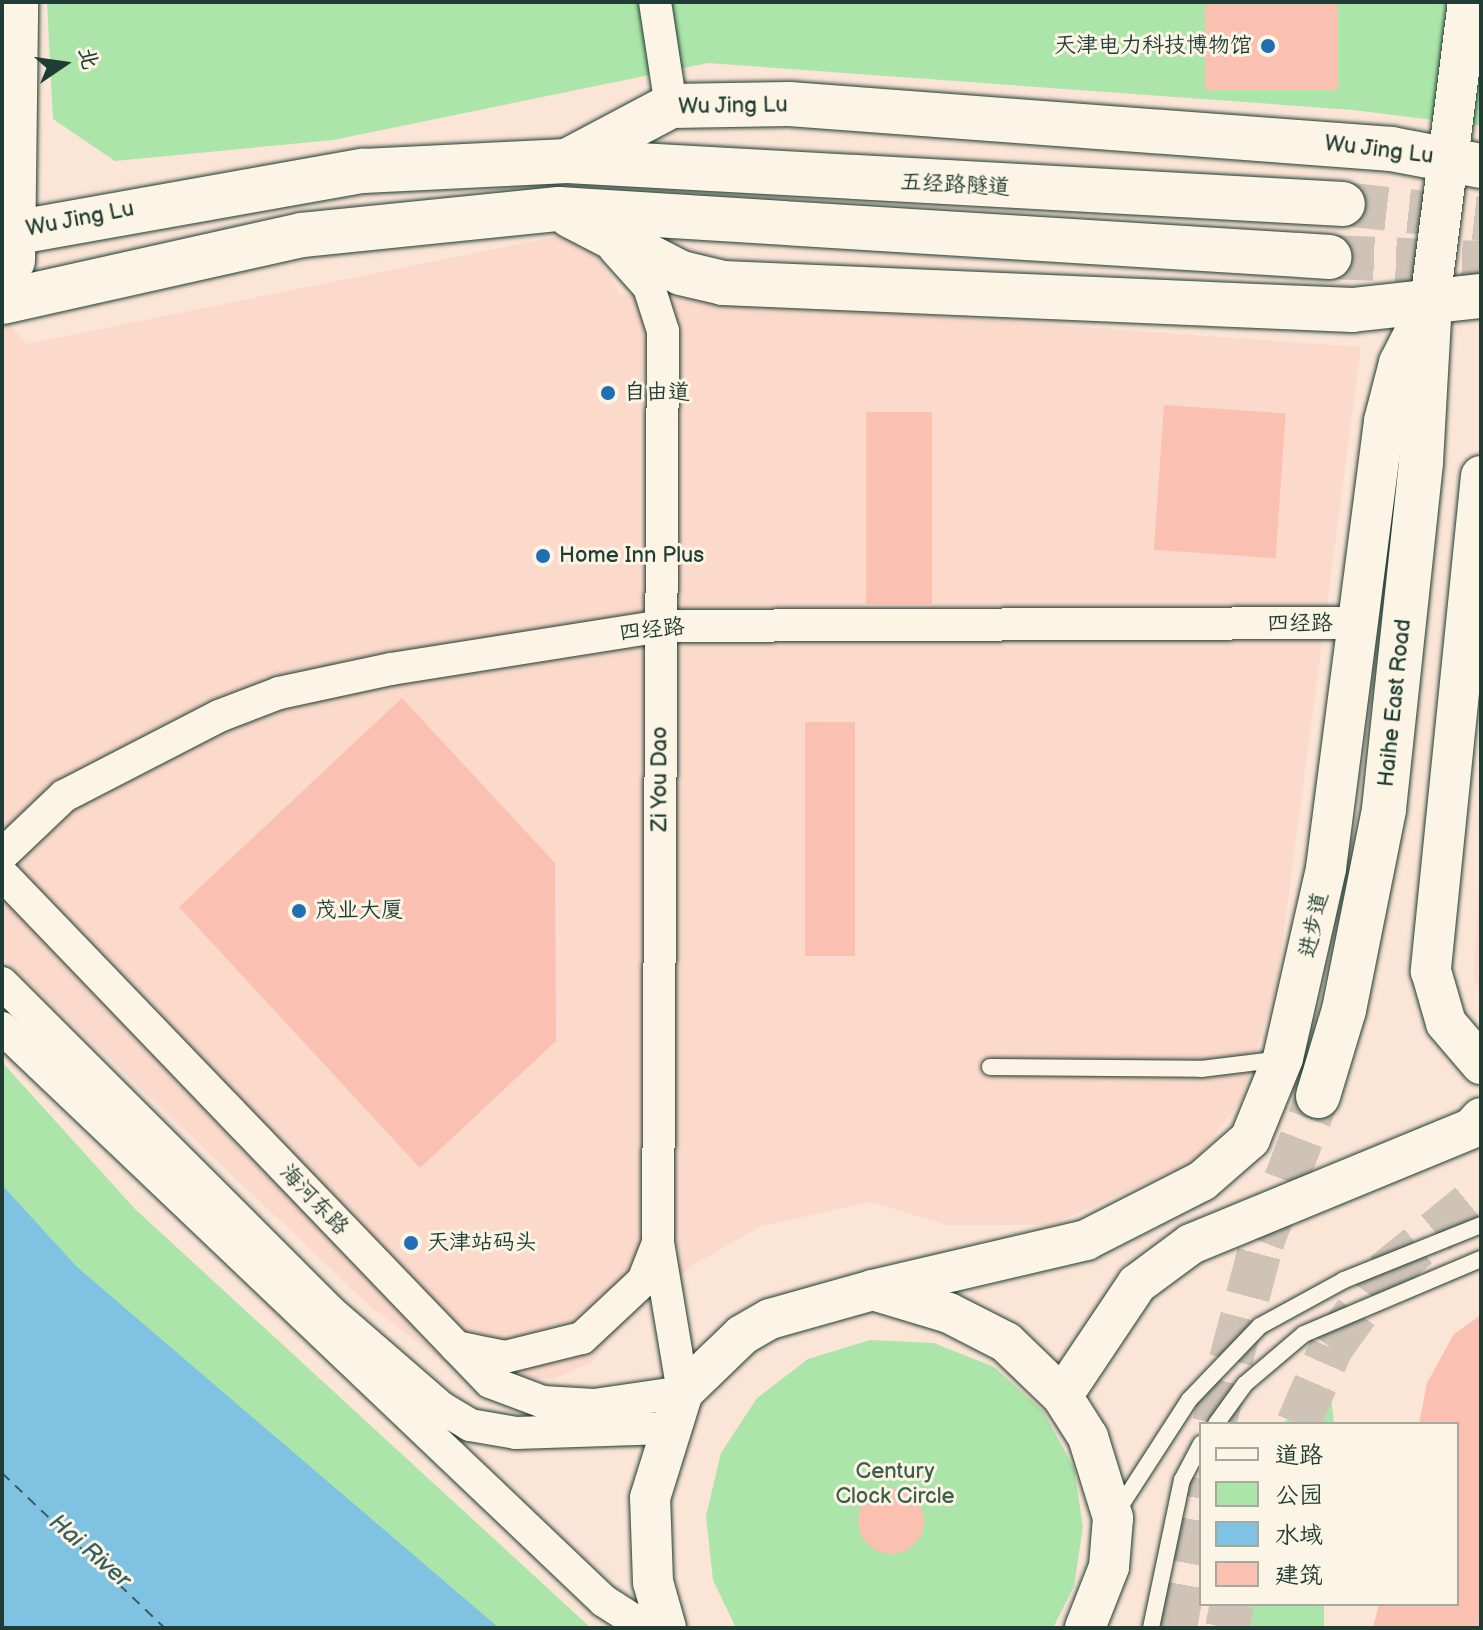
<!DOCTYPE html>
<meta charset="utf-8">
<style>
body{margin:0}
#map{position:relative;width:1483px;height:1630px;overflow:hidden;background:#fbe5d6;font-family:"Balsamiq Sans","LXGW WenKai TC",sans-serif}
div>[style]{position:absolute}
.built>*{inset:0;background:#fbdacb}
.green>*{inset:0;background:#ace5a9;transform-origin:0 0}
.water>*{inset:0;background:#80c2e1}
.ferry>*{height:2px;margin-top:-1px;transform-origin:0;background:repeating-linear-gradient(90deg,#375e5f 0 10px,transparent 0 18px)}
.building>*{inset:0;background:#fac0b2;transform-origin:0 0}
.round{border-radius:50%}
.secondary-tunnel>*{height:44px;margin-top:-22px;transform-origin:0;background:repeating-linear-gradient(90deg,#cfc3b6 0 44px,transparent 0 66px)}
.roads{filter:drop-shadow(0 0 2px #1f3d34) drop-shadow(0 0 2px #1f3d34)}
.service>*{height:16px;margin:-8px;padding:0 8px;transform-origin:8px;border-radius:8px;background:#fcf5e5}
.minor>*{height:32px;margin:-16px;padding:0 16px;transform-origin:16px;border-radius:16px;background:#fcf5e5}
.tertiary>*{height:40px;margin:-20px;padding:0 20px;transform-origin:20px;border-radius:20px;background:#fcf5e5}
.secondary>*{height:44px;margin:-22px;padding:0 22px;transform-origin:22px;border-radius:22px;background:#fcf5e5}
.dots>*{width:22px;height:22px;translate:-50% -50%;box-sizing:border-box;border:4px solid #fcf5e5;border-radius:50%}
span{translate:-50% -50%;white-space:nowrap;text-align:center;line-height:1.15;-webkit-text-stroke:6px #fcf5e5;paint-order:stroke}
.poi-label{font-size:22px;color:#1f3d34}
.right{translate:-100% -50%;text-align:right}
.left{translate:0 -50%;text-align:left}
.street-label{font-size:22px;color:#1f3d34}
.park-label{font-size:22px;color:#3b5f4b}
.water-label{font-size:24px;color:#375e5f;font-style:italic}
.frame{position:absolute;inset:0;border:4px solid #1f3d34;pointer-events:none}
.legend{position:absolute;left:1199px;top:1422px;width:260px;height:184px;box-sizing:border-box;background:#fcf5e5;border:2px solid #a4ab9e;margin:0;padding:10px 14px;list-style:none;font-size:24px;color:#1f3d34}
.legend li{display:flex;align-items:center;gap:16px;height:40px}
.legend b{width:40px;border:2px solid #a4ab9e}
.north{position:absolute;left:24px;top:24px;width:80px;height:80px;-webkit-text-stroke:6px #fcf5e5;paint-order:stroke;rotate:77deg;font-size:22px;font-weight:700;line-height:32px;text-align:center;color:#1f3d34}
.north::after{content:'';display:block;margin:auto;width:28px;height:36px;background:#1f3d34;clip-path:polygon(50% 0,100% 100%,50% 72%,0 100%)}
</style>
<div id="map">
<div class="built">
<div style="clip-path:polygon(563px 235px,594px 250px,620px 294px,1361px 347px,1277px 983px,1241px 1100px,1196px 1161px,1050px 1225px,947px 1225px,871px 1202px,762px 1226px,696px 1263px,633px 1313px,593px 1361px,555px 1379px,461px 1374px,372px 1308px,2px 957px,2px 314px,27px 344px)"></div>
<div style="clip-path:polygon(1481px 843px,1481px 999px,1474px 976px)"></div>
</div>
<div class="green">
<div style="clip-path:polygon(47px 2px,1481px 2px,1481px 126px,1353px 110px,708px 63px,333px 140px,115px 161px,53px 119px)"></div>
<div style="clip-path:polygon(2px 1062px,135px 1209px,591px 1628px,2px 1628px)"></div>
<div style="clip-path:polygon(870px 1340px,934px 1343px,994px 1367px,1043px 1411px,1074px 1468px,1083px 1527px,1074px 1586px,1053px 1628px,736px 1628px,713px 1580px,706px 1516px,721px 1453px,757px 1398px,808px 1359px)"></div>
<div style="clip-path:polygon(1330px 1388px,1334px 1424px,1281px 1424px)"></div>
<div style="left:1218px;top:1604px;width:106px;height:25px"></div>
</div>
<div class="water">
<div style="clip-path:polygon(2px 1185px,77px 1267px,499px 1628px,2px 1628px)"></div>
</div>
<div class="ferry">
<div style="left:2px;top:1473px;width:225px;rotate:43.6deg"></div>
</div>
<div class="building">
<div style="left:1205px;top:2px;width:133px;height:88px"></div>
<div style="left:1164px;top:405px;width:122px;height:145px;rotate:4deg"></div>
<div style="left:866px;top:412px;width:66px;height:192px"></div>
<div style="clip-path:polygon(402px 698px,555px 863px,556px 1041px,420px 1168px,179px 907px)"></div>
<div style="left:855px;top:722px;width:234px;height:50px;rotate:90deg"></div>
<div style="clip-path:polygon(1481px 1315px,1481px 1628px,1373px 1628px,1379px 1604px,1457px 1604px,1457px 1424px,1419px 1424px,1427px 1383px,1454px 1334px)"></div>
<div class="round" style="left:858px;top:1488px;width:66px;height:66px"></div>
</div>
<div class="secondary-tunnel">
<div style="left:1343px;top:204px;width:139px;rotate:6.2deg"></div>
<div style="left:1330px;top:257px;width:151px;rotate:2.3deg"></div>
<div style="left:1214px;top:1424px;width:188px;rotate:-75.2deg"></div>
<div style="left:1262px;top:1242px;width:156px;rotate:-69deg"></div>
<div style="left:1298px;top:1424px;width:83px;rotate:-66.5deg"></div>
<div style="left:1331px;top:1348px;width:91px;rotate:-54.4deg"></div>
<div style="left:1384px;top:1274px;width:125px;rotate:-39.2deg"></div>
<div style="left:1175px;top:1628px;width:152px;rotate:-80.2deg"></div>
<div style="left:1227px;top:1628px;width:25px;rotate:-78deg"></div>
</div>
<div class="roads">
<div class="service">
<div style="left:990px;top:1067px;width:211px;rotate:0.5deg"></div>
<div style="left:1201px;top:1069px;width:82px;rotate:-7deg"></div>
<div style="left:1216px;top:1424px;width:49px;rotate:-54.1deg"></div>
<div style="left:1245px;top:1384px;width:77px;rotate:-40.3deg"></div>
<div style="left:1304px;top:1334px;width:192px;rotate:-23deg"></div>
<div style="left:1116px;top:1513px;width:135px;rotate:-57.1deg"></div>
<div style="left:1189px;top:1400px;width:103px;rotate:-46.2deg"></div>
<div style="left:1260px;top:1326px;width:96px;rotate:-28.7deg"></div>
<div style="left:1344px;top:1280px;width:148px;rotate:-21.9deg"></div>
<div style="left:1151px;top:1628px;width:151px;rotate:-78.2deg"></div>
<div style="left:1182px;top:1480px;width:41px;rotate:-62.2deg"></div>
</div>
<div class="minor">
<div style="left:655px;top:2px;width:105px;rotate:81.3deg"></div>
<div style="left:2px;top:855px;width:86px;rotate:-43.6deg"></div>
<div style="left:64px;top:796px;width:174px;rotate:-27.3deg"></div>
<div style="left:219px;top:716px;width:64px;rotate:-21deg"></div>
<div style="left:279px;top:693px;width:115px;rotate:-12.1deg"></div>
<div style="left:391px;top:669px;width:273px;rotate:-9deg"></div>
<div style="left:661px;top:626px;width:695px;rotate:-0.25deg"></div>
<div style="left:2px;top:874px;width:704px;rotate:46.15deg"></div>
<div style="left:490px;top:1382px;width:57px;rotate:20.7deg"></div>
<div style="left:543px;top:1402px;width:51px;rotate:3.4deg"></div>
<div style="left:594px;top:1405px;width:90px;rotate:-8.3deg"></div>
<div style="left:683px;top:1392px;width:151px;rotate:-99.5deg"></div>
<div style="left:658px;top:1243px;width:912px;rotate:-89.69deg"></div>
<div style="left:663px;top:331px;width:46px;rotate:-107.7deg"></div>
<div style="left:649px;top:287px;width:52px;rotate:-131.9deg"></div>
<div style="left:2px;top:983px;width:465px;rotate:45deg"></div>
<div style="left:331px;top:1312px;width:147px;rotate:40.9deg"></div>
<div style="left:442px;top:1408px;width:33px;rotate:31deg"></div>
<div style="left:470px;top:1425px;width:47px;rotate:9.9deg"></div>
<div style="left:516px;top:1433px;width:151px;rotate:-1.9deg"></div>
<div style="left:2px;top:1028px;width:831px;rotate:43.59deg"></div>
<div style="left:604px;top:1601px;width:50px;rotate:32.7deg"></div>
<div style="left:456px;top:1347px;width:50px;rotate:11.5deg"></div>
<div style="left:505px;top:1357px;width:79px;rotate:-13.9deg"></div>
<div style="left:582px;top:1338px;width:83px;rotate:-43.1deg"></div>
<div style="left:643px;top:1281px;width:41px;rotate:-68.5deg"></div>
</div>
<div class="tertiary">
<div style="left:1481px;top:476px;width:498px;rotate:95.8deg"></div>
<div style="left:1431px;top:971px;width:54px;rotate:73.9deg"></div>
<div style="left:1446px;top:1023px;width:54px;rotate:49.5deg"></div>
<div style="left:873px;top:1290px;width:219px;rotate:-13.2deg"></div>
<div style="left:1086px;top:1240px;width:130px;rotate:-27deg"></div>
<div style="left:1202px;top:1181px;width:64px;rotate:-41.2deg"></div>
<div style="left:1250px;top:1139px;width:87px;rotate:-67.8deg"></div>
<div style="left:1283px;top:1058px;width:195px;rotate:-77.2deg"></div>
<div style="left:1326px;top:868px;width:451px;rotate:-82.6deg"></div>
<div style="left:1384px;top:421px;width:60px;rotate:-75.5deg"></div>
<div style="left:1399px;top:363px;width:68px;rotate:-63.1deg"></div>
<div style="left:1430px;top:302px;width:302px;rotate:-82.8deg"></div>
<div style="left:1062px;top:1396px;width:135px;rotate:-56.2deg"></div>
<div style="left:1137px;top:1284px;width:67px;rotate:-36.5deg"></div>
<div style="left:1191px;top:1244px;width:304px;rotate:-22.4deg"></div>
<div style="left:1472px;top:1128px;width:13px;rotate:-48deg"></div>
<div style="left:666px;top:1628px;width:48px;rotate:-105.8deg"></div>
<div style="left:653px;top:1582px;width:84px;rotate:-92deg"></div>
<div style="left:650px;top:1498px;width:111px;rotate:-72.7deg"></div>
<div style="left:683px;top:1392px;width:82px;rotate:-44deg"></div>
<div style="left:742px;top:1335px;width:32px;rotate:-30deg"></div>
<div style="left:770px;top:1319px;width:107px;rotate:-15.7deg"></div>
<div style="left:873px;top:1290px;width:79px;rotate:16.8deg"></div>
<div style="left:949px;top:1313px;width:64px;rotate:27deg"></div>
<div style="left:1006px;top:1342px;width:78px;rotate:44deg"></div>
<div style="left:1062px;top:1396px;width:49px;rotate:57.6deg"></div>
<div style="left:1088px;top:1437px;width:85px;rotate:72.8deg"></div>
<div style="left:1113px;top:1518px;width:49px;rotate:94.7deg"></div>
<div style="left:1109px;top:1567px;width:66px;rotate:111.5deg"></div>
</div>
<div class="secondary">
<div style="left:567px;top:161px;width:118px;rotate:-27.9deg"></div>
<div style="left:671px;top:106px;width:118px;rotate:-1deg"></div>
<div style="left:789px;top:104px;width:604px;rotate:4.27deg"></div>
<div style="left:1391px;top:149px;width:92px;rotate:10.7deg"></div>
<div style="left:571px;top:216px;width:124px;rotate:27.4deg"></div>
<div style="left:681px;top:273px;width:43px;rotate:13.4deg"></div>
<div style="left:723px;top:283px;width:630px;rotate:2.46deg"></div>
<div style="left:1352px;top:310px;width:130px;rotate:-6.2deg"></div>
<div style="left:2px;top:235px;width:367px;rotate:-10.1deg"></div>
<div style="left:363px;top:171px;width:204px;rotate:-2.8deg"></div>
<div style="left:567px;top:161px;width:777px;rotate:3.17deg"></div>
<div style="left:13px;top:261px;width:259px;rotate:-89.3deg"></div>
<div style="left:2px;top:302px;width:307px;rotate:-12.6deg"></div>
<div style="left:302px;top:235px;width:258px;rotate:-5.8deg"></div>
<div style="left:559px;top:209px;width:772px;rotate:3.56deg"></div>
<div style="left:1318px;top:1096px;width:90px;rotate:-73.2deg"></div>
<div style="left:1344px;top:1010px;width:205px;rotate:-78.7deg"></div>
<div style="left:1384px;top:809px;width:349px;rotate:-83.9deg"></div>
<div style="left:1421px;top:462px;width:160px;rotate:-86.8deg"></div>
</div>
</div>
<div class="dots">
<div style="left:1268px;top:46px;background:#1f6fb2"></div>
<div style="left:608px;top:393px;background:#1f6fb2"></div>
<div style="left:543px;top:556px;background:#1f6fb2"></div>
<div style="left:299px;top:911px;background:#1f6fb2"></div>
<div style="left:411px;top:1243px;background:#1f6fb2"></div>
</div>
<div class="poi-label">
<span class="right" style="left:1252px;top:46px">天津电力科技博物馆</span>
<span class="left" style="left:624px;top:393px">自由道</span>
<span class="left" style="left:559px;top:556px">Home Inn Plus</span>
<span class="left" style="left:315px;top:911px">茂业大厦</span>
<span class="left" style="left:427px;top:1243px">天津站码头</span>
</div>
<div class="street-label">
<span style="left:733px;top:106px;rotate:-1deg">Wu Jing Lu</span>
<span style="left:1379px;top:150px;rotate:7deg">Wu Jing Lu</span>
<span style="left:955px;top:185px;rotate:3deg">五经路隧道</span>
<span style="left:80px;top:219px;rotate:-11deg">Wu Jing Lu</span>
<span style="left:1300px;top:624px">四经路</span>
<span style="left:652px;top:630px;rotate:-6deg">四经路</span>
<span style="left:1395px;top:703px;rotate:-84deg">Haihe East Road</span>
<span style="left:660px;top:779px;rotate:-90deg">Zi You Dao</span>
<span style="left:1314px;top:925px;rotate:-78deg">进步道</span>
<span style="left:314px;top:1200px;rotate:46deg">海河东路</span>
</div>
<div class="park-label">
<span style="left:895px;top:1484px">Century<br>Clock Circle</span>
</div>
<div class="water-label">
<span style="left:90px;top:1551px;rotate:41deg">Hai River</span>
</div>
<div class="frame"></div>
<ul class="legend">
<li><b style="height:10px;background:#fcf5e5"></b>道路</li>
<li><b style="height:22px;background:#ace5a9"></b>公园</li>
<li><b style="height:22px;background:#80c2e1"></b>水域</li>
<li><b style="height:22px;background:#fac0b2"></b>建筑</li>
</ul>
<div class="north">北</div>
</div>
